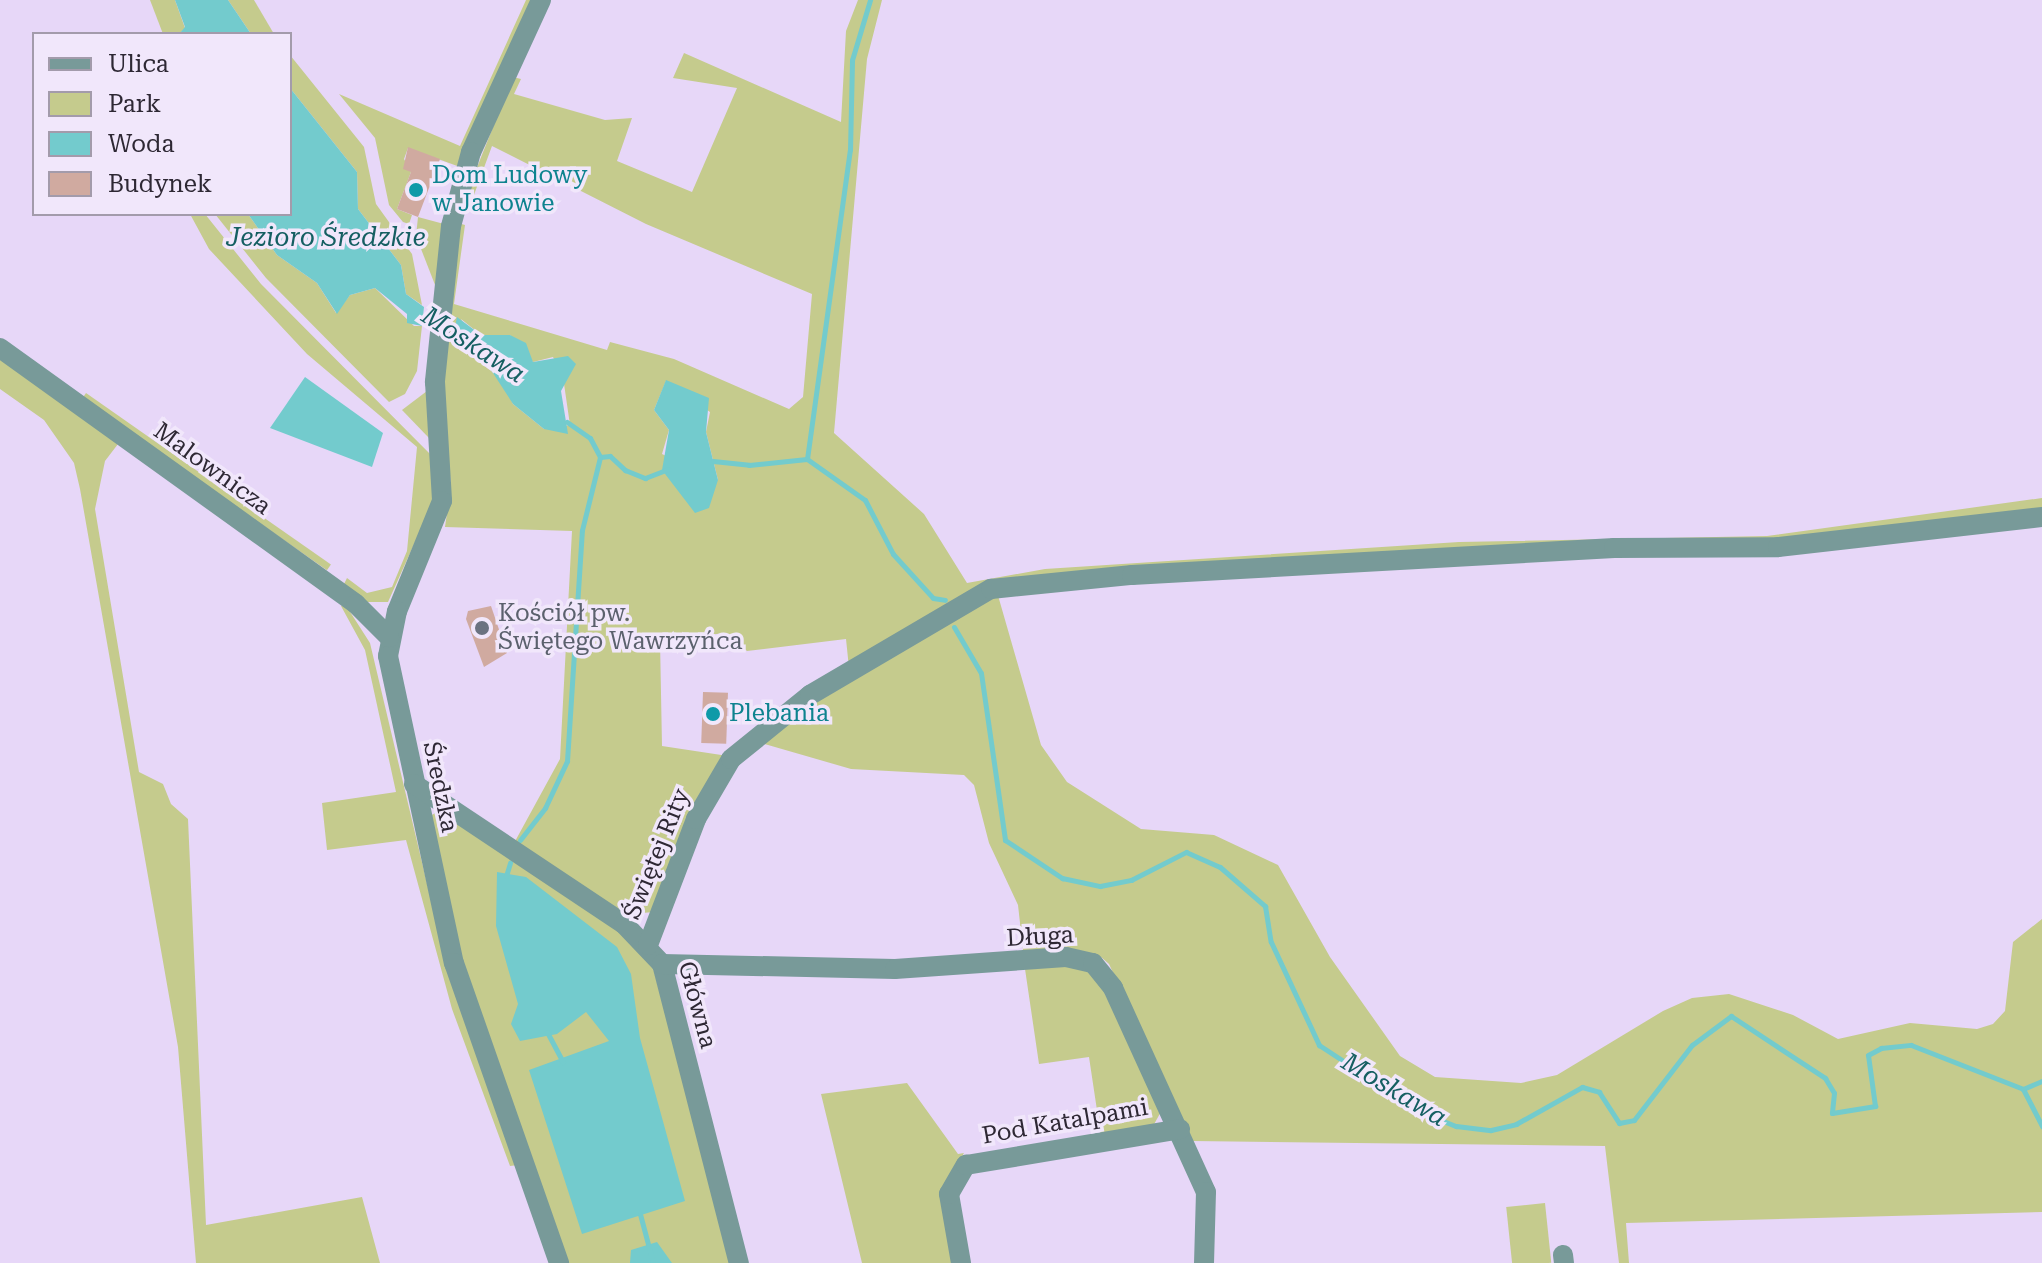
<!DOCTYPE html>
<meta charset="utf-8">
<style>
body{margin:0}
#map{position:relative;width:2042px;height:1263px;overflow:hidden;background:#e7d7f8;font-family:"Roboto Serif",serif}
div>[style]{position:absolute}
.green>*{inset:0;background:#c5cb8d;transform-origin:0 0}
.water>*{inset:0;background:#73cbcd}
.stream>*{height:5px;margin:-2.5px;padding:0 2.5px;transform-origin:2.5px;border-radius:2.5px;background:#73cbcd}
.building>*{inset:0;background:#d0aaa0;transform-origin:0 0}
.minor>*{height:20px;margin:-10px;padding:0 10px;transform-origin:10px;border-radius:10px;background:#789a99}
.dots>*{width:22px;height:22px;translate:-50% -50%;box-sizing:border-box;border:4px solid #f1e7fb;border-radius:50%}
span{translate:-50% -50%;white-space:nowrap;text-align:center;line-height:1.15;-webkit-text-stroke:7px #f1e7fb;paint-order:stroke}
.culture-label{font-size:24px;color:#0d838f}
.left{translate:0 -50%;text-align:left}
.street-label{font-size:24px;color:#2e2834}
.worship-label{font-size:24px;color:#5b616d}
.water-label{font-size:26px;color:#155f62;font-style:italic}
.legend{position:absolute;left:32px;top:32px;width:260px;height:184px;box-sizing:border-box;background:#f1e7fb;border:2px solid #a39bab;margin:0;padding:10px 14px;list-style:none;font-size:24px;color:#2e2834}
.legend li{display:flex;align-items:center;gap:16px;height:40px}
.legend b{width:40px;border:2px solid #a39bab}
</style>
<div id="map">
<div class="green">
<div style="clip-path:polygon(150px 0,175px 0,185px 28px,179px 34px,163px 34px)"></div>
<div style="clip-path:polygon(228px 0,254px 0,274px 34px,251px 34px)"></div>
<div style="clip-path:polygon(526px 0,533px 0,460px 167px,408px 148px,404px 159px,411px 172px,397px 209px,412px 215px,409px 224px,403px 222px,389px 205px,375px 138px,339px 94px,460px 146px)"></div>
<div style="clip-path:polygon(evenodd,858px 0,882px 0,867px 59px,834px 433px,924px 514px,967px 583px,1045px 569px,1459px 542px,1767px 536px,2042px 498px,2042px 513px,1908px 531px,1010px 582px,849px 668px,846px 639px,747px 651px,726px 633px,660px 640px,662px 746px,728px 756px,653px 912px,622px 915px,513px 845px,560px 759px,572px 531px,445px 527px,451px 485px,442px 396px,458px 223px,465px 225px,454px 304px,607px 350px,610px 342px,674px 359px,789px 409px,803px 397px,812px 294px,646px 224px,492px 146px,468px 211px,462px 205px,513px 77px,521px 79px,514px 94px,605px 120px,632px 118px,617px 161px,692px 192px,737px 88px,673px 78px,684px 53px,841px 122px,846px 31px,858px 0,461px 319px,481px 335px,510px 335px,533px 362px,553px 357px,563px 377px,570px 425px,544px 429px,513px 404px,502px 379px,483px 365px,461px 319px,858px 0,666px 381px,710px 412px,706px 432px,718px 480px,662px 454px,669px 430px,654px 410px,666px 381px)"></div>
<div style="clip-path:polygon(290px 55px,364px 147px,376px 204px,412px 254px,422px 305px,406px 294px,401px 265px,358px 209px,357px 172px,290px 88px)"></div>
<div style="clip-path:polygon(190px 214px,205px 214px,261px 284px,433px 457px,434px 500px,388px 602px,367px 602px,344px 584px,347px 578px,367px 593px,392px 587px,407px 551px,417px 447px,307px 354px,209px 249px)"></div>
<div style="clip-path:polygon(215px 214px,248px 214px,277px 255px,317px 283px,336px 313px,350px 295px,375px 288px,414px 326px,422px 326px,417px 371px,405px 394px,389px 402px,266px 278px)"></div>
<div style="clip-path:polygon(418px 217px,444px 224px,437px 290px,416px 236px)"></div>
<div style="clip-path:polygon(0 358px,118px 444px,105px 461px,95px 509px,139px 772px,163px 784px,171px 804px,188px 819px,206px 1225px,362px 1197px,380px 1263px,196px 1263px,178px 1047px,80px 489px,74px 463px,44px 420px,0 389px)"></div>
<div style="clip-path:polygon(427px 391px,429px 438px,402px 410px)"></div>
<div style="left:86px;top:393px;width:299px;height:7px;rotate:35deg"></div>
<div style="clip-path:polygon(997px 592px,1041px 745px,1067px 782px,1141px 829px,1214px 835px,1278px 865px,1330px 957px,1400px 1056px,1435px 1077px,1521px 1083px,1557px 1075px,1663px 1011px,1692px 998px,1729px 994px,1793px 1015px,1838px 1039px,1910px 1023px,1977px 1029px,1993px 1024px,2005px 1011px,2013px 942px,2042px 919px,2042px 1212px,1626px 1223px,1629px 1263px,1619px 1263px,1605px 1146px,1192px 1141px,1109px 964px,1101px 957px,1024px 959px,1018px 905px,989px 843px,974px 785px,964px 775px,851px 769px,758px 742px,801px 707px)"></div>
<div style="clip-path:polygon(345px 604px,370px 643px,434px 913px,518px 1165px,510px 1166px,452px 1009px,406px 840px,327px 850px,322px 803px,396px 792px,365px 650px,341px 606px)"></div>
<div style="clip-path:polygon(440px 810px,615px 924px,651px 960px,733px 1263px,567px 1263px,461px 963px,427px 818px)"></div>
<div style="clip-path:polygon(1077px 965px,1095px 974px,1163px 1108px,1152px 1128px,1101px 1137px,1089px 1057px,1039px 1064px,1025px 969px)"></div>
<div style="clip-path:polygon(907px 1083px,958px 1154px,964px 1153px,943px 1190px,956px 1263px,862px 1263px,821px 1094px)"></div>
<div style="left:1545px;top:1203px;width:60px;height:39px;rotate:84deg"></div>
</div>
<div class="water">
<div style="clip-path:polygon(175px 0,228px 0,251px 34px,179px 34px,185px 27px)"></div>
<div style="clip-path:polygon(290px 88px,357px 172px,358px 209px,401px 265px,406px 294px,424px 307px,422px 326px,407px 323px,407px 314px,375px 288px,350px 295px,337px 314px,317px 283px,277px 255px,248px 214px,290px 214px)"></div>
<div style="clip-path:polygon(457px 317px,481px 335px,510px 335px,526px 343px,533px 362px,568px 356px,576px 364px,561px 391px,568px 434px,544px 429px,513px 404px,480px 353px,453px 337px)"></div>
<div style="clip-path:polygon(305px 377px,383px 433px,372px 467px,270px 428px)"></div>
<div style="clip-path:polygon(666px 380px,709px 398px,706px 432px,718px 480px,709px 508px,695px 513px,662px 470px,669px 430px,654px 410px)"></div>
<div style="clip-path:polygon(497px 872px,526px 877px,617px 947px,631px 974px,640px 1038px,685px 1201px,582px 1234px,529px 1070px,609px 1041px,586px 1012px,557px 1034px,520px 1041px,511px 1024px,518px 1004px,496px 926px)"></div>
<div style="clip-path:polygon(657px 1242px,672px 1263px,630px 1263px,631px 1250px)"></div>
</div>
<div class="stream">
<div style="left:567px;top:422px;width:28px;rotate:35deg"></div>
<div style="left:590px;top:438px;width:21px;rotate:62deg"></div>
<div style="left:600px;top:457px;width:10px;rotate:-6deg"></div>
<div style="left:610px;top:456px;width:21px;rotate:43deg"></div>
<div style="left:625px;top:470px;width:22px;rotate:22deg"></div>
<div style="left:645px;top:478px;width:25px;rotate:-21deg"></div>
<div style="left:807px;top:459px;width:312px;rotate:-82.1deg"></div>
<div style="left:850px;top:150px;width:90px;rotate:-88.7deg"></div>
<div style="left:852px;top:60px;width:63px;rotate:-73.3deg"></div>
<div style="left:713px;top:461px;width:36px;rotate:6deg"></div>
<div style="left:749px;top:465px;width:58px;rotate:-5.9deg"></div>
<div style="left:807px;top:459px;width:71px;rotate:35.3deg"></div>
<div style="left:865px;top:500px;width:61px;rotate:62.6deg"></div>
<div style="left:893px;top:554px;width:59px;rotate:47.7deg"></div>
<div style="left:933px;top:598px;width:12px;rotate:9deg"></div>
<div style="left:954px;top:627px;width:53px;rotate:59.6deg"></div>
<div style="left:981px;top:673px;width:169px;rotate:81.8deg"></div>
<div style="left:1005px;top:840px;width:69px;rotate:33.7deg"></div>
<div style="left:1062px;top:878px;width:39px;rotate:12deg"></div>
<div style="left:1100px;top:886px;width:32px;rotate:-11deg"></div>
<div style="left:1131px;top:880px;width:62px;rotate:-27deg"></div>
<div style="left:1186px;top:852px;width:37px;rotate:24deg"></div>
<div style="left:1220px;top:867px;width:60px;rotate:40.9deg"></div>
<div style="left:1265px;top:906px;width:36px;rotate:81deg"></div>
<div style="left:1271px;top:942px;width:114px;rotate:65deg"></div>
<div style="left:1319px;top:1045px;width:122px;rotate:33.3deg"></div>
<div style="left:1421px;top:1112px;width:38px;rotate:22deg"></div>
<div style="left:1456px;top:1126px;width:35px;rotate:7deg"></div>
<div style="left:1491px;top:1130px;width:26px;rotate:-13deg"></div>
<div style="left:1516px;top:1124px;width:76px;rotate:-29.3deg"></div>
<div style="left:1582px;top:1087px;width:18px;rotate:16deg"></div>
<div style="left:1599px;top:1092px;width:37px;rotate:57deg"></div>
<div style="left:1619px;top:1123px;width:15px;rotate:-11deg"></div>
<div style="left:1634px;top:1120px;width:95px;rotate:-52.3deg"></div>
<div style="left:1692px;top:1045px;width:49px;rotate:-36.6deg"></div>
<div style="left:1731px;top:1016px;width:113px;rotate:33.4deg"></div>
<div style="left:1825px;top:1078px;width:17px;rotate:59deg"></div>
<div style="left:1834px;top:1093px;width:20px;rotate:96deg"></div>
<div style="left:1832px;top:1113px;width:44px;rotate:-9.2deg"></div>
<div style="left:1875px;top:1106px;width:51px;rotate:-97.8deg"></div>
<div style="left:1868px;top:1055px;width:15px;rotate:-28deg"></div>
<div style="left:1881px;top:1048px;width:30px;rotate:-6deg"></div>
<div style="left:1911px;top:1045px;width:120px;rotate:21.4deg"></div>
<div style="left:2023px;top:1089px;width:21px;rotate:-23deg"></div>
<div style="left:520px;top:840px;width:41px;rotate:-52deg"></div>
<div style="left:545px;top:808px;width:52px;rotate:-64.9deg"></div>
<div style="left:567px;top:761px;width:231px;rotate:-86.3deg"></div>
<div style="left:582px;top:530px;width:75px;rotate:-76.1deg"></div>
<div style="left:506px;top:876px;width:14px;rotate:-73deg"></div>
<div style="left:547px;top:1032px;width:34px;rotate:62deg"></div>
<div style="left:2023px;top:1089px;width:42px;rotate:62.8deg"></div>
<div style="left:640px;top:1214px;width:51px;rotate:75.1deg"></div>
</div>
<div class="building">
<div style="clip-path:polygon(408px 147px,440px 159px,418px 217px,397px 209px,411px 172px,403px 169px)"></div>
<div style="clip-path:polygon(491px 606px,507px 653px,484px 667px,466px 619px,468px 611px)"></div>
<div style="left:703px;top:692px;width:25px;height:51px;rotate:2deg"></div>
</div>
<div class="minor">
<div style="left:541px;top:0;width:167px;rotate:114.7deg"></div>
<div style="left:471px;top:152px;width:77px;rotate:105.1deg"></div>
<div style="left:451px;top:226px;width:157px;rotate:95.9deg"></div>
<div style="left:435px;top:382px;width:119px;rotate:86.6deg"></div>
<div style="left:442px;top:501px;width:119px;rotate:112.2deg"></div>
<div style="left:397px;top:611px;width:46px;rotate:101.3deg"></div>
<div style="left:388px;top:656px;width:314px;rotate:77.9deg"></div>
<div style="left:454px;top:963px;width:318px;rotate:70.7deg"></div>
<div style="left:0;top:348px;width:438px;rotate:35.7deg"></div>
<div style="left:356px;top:604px;width:47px;rotate:45deg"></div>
<div style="left:414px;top:784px;width:252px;rotate:33.7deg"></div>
<div style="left:624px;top:924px;width:55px;rotate:46.5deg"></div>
<div style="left:662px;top:964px;width:309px;rotate:75.6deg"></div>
<div style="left:648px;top:945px;width:135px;rotate:-69.1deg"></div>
<div style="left:696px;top:819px;width:69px;rotate:-59.7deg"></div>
<div style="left:731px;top:759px;width:102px;rotate:-39deg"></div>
<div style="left:810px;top:695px;width:210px;rotate:-30.4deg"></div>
<div style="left:991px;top:589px;width:142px;rotate:-5.7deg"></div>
<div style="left:1132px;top:575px;width:483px;rotate:-3.2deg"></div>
<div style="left:1614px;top:548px;width:164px;rotate:-0.3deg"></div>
<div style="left:1778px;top:547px;width:266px;rotate:-6.5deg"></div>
<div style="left:662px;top:964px;width:233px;rotate:1.2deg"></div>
<div style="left:895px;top:969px;width:171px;rotate:-4deg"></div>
<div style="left:1066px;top:957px;width:28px;rotate:13deg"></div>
<div style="left:1093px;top:963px;width:32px;rotate:51deg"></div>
<div style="left:1113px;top:988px;width:224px;rotate:65.5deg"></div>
<div style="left:1206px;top:1192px;width:71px;rotate:91.6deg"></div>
<div style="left:1563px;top:1255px;width:8px;rotate:83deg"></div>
<div style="left:961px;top:1263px;width:70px;rotate:-99.9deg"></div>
<div style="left:949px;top:1194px;width:34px;rotate:-60deg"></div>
<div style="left:966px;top:1165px;width:217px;rotate:-9.5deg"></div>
</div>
<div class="dots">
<div style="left:416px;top:190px;background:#0f9aa8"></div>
<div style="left:482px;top:628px;background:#6b7280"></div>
<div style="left:713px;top:714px;background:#0f9aa8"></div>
</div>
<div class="culture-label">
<span class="left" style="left:432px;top:190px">Dom Ludowy<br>w Janowie</span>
<span class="left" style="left:729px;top:714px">Plebania</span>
</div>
<div class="street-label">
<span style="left:212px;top:469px;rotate:36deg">Malownicza</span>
<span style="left:440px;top:787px;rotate:78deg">Średzka</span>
<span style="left:657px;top:854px;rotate:-68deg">Świętej Rity</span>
<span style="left:1040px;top:937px;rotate:-3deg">Długa</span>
<span style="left:697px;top:1005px;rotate:75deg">Główna</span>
<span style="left:1065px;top:1122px;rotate:-10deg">Pod Katalpami</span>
</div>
<div class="worship-label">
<span class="left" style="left:498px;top:628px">Kościół pw.<br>Świętego Wawrzyńca</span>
</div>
<div class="water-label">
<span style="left:326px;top:238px">Jezioro Średzkie</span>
<span style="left:473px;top:345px;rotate:33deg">Moskawa</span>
<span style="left:1394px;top:1090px;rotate:31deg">Moskawa</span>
</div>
<ul class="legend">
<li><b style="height:10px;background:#789a99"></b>Ulica</li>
<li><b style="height:22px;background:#c5cb8d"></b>Park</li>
<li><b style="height:22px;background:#73cbcd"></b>Woda</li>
<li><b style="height:22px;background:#d0aaa0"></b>Budynek</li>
</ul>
</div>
